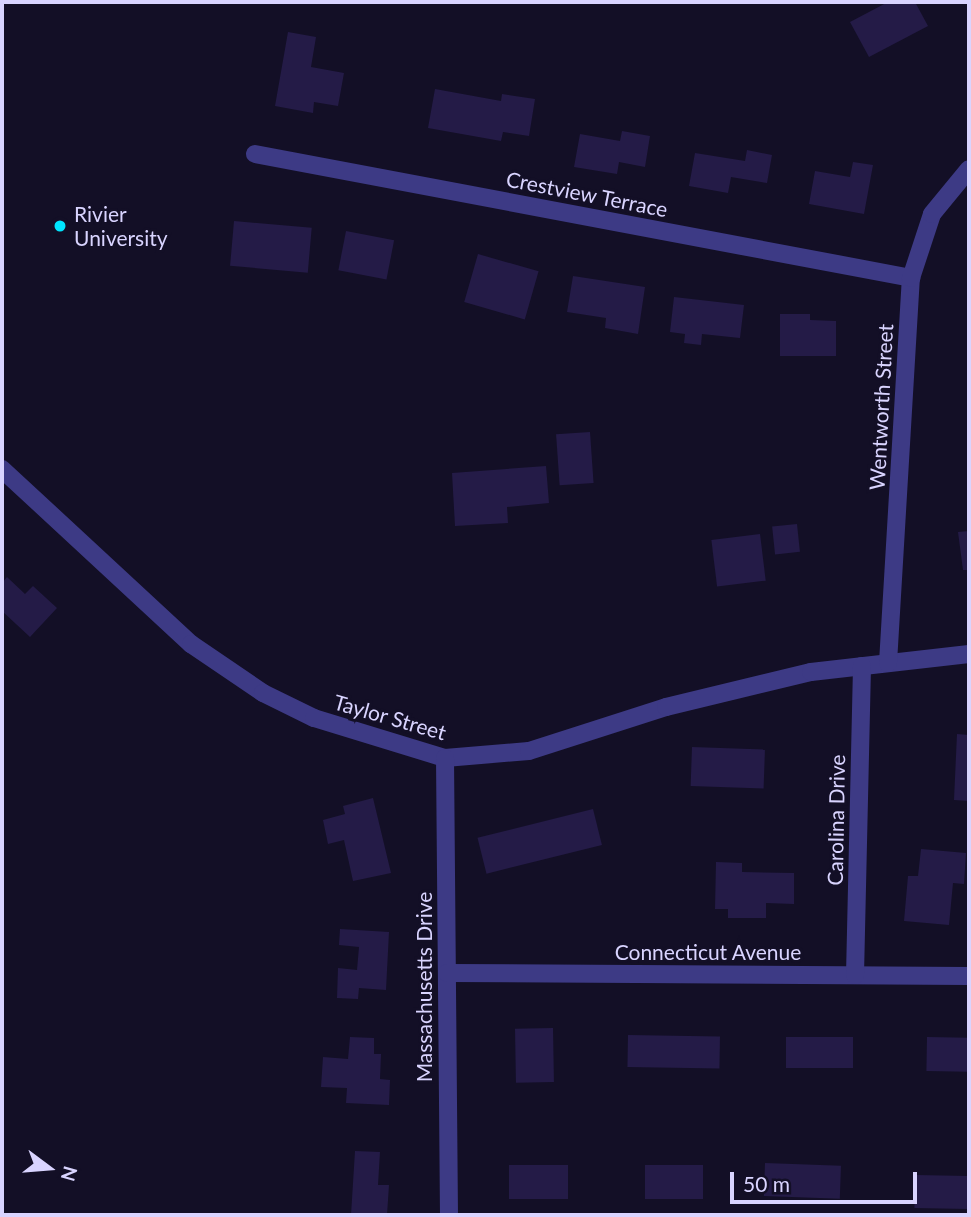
<!DOCTYPE html>
<style>
body{margin:0}
#map{position:relative;width:971px;height:1217px;overflow:hidden;background:#130f26;font-family:Lato,sans-serif}
div>[style]{position:absolute}
.building>*{inset:0;background:#241b47;transform-origin:0 0}
.street>*{height:18px;margin:-9px;padding:0 9px;transform-origin:9px;border-radius:9px;background:#3d3a85}
.dots>*{width:19px;height:19px;translate:-50% -50%;box-sizing:border-box;border:4px solid #130f26;border-radius:50%}
span{translate:-50% -50%;white-space:nowrap;text-align:center;line-height:1.15;-webkit-text-stroke:6px #130f26;paint-order:stroke}
.street-label{font-size:21px;color:#d9d4ff}
.poi-label{font-size:21px;color:#d9d4ff}
.left{translate:0 -50%;text-align:left}
.frame{position:absolute;inset:0;border:4px solid #d9d4ff;pointer-events:none}
.north{position:absolute;left:14px;top:1133px;width:70px;height:70px;-webkit-text-stroke:5px #130f26;paint-order:stroke;rotate:106deg;font-size:19px;font-weight:700;line-height:28px;text-align:center;color:#d9d4ff}
.north::after{content:'';display:block;margin:auto;width:24px;height:32px;background:#d9d4ff;clip-path:polygon(50% 0,100% 100%,50% 72%,0 100%)}
.scale{position:absolute;left:730px;top:1172px;width:187px;height:32px;box-sizing:border-box;border:4px solid #d9d4ff;border-top:0;padding-left:9px;font-size:21px;line-height:24px;white-space:nowrap;color:#d9d4ff;-webkit-text-stroke:5px #130f26;paint-order:stroke}
</style>
<div id="map">
<div class="building">
<div style="clip-path:polygon(888px 2px,915px 2px,928px 26px,869px 57px,850px 22px)"></div>
<div style="clip-path:polygon(288px 32px,316px 37px,311px 67px,344px 73px,338px 106px,314px 102px,313px 113px,275px 106px)"></div>
<div style="clip-path:polygon(435px 89px,501px 101px,502px 94px,535px 99px,529px 136px,503px 132px,501px 141px,428px 128px)"></div>
<div style="clip-path:polygon(622px 131px,650px 136px,645px 167px,619px 162px,617px 174px,574px 167px,580px 134px,620px 141px)"></div>
<div style="clip-path:polygon(747px 150px,772px 155px,767px 183px,731px 177px,728px 193px,689px 186px,695px 153px,745px 161px)"></div>
<div style="clip-path:polygon(853px 162px,873px 165px,864px 214px,809px 204px,815px 171px,850px 177px)"></div>
<div style="left:234px;top:221px;width:78px;height:45px;rotate:5deg"></div>
<div style="left:346px;top:231px;width:49px;height:40px;rotate:11deg"></div>
<div style="left:478px;top:254px;width:63px;height:50px;rotate:16deg"></div>
<div style="clip-path:polygon(573px 276px,645px 287px,638px 334px,605px 328px,606px 318px,567px 312px)"></div>
<div style="clip-path:polygon(674px 297px,744px 305px,740px 338px,702px 334px,701px 345px,684px 343px,685px 334px,670px 332px)"></div>
<div style="clip-path:polygon(780px 314px,810px 314px,810px 320px,836px 321px,836px 356px,780px 356px)"></div>
<div style="left:590px;top:432px;width:51px;height:34px;rotate:86deg"></div>
<div style="clip-path:polygon(546px 466px,549px 503px,507px 507px,508px 523px,455px 526px,452px 473px)"></div>
<div style="left:797px;top:524px;width:28px;height:25px;rotate:84deg"></div>
<div style="clip-path:polygon(969px 531px,969px 570px,963px 570px,958px 532px)"></div>
<div style="left:760px;top:534px;width:47px;height:49px;rotate:83deg"></div>
<div style="clip-path:polygon(7px 577px,25px 594px,33px 586px,57px 608px,30px 637px,2px 611px,2px 583px)"></div>
<div style="clip-path:polygon(957px 734px,969px 735px,969px 801px,954px 800px)"></div>
<div style="left:692px;top:747px;width:73px;height:39px;rotate:2deg"></div>
<div style="clip-path:polygon(373px 798px,391px 873px,353px 881px,344px 840px,328px 844px,323px 820px,345px 814px,343px 806px)"></div>
<div style="left:593px;top:809px;width:37px;height:119px;rotate:76deg"></div>
<div style="clip-path:polygon(921px 849px,966px 853px,964px 884px,953px 883px,949px 925px,904px 921px,908px 876px,918px 876px)"></div>
<div style="clip-path:polygon(716px 862px,742px 863px,742px 872px,794px 873px,794px 904px,766px 903px,766px 918px,728px 918px,728px 909px,715px 909px)"></div>
<div style="clip-path:polygon(340px 929px,389px 932px,386px 990px,359px 988px,358px 999px,337px 998px,338px 968px,357px 970px,359px 947px,339px 945px)"></div>
<div style="left:553px;top:1028px;width:54px;height:38px;rotate:89deg"></div>
<div style="left:628px;top:1035px;width:92px;height:32px;rotate:1deg"></div>
<div style="clip-path:polygon(350px 1037px,374px 1038px,374px 1054px,381px 1054px,380px 1079px,390px 1080px,389px 1105px,346px 1103px,347px 1088px,321px 1087px,323px 1057px,348px 1059px)"></div>
<div style="left:853px;top:1037px;width:31px;height:67px;rotate:90deg"></div>
<div style="left:927px;top:1037px;width:42px;height:34px;rotate:1deg"></div>
<div style="clip-path:polygon(355px 1151px,380px 1152px,378px 1185px,389px 1185px,387px 1215px,351px 1215px)"></div>
<div style="left:765px;top:1163px;width:76px;height:33px;rotate:2deg"></div>
<div style="left:509px;top:1165px;width:59px;height:34px"></div>
<div style="left:645px;top:1165px;width:58px;height:34px"></div>
<div style="left:915px;top:1175px;width:54px;height:33px;rotate:1deg"></div>
</div>
<div class="street">
<div style="left:255px;top:154px;width:668px;rotate:10.7deg"></div>
<div style="left:2px;top:469px;width:258px;rotate:42.8deg"></div>
<div style="left:191px;top:644px;width:87px;rotate:34.2deg"></div>
<div style="left:263px;top:693px;width:57px;rotate:26.1deg"></div>
<div style="left:314px;top:718px;width:137px;rotate:17deg"></div>
<div style="left:445px;top:758px;width:84px;rotate:-4.8deg"></div>
<div style="left:529px;top:751px;width:144px;rotate:-17.8deg"></div>
<div style="left:666px;top:707px;width:149px;rotate:-13.6deg"></div>
<div style="left:811px;top:672px;width:159px;rotate:-6.5deg"></div>
<div style="left:888px;top:663px;width:386px;rotate:-86.6deg"></div>
<div style="left:911px;top:278px;width:67px;rotate:-71.8deg"></div>
<div style="left:932px;top:214px;width:58px;rotate:-50.6deg"></div>
<div style="left:445px;top:758px;width:457px;rotate:89.5deg"></div>
<div style="left:447px;top:973px;width:522px;rotate:0.33deg"></div>
<div style="left:855px;top:975px;width:309px;rotate:-88.7deg"></div>
</div>
<div class="dots">
<div style="left:60px;top:226px;background:#00e5ff"></div>
</div>
<div class="street-label">
<span style="left:587px;top:194px;rotate:11deg">Crestview Terrace</span>
<span style="left:881px;top:407px;rotate:-87deg">Wentworth Street</span>
<span style="left:390px;top:717px;rotate:16deg">Taylor Street</span>
<span style="left:836px;top:820px;rotate:-89deg">Carolina Drive</span>
<span style="left:708px;top:952px">Connecticut Avenue</span>
<span style="left:424px;top:987px;rotate:-90deg">Massachusetts Drive</span>
</div>
<div class="poi-label">
<span class="left" style="left:74px;top:226px">Rivier<br>University</span>
</div>
<div class="frame"></div>
<div class="north">N</div>
<div class="scale">50 m</div>
</div>
